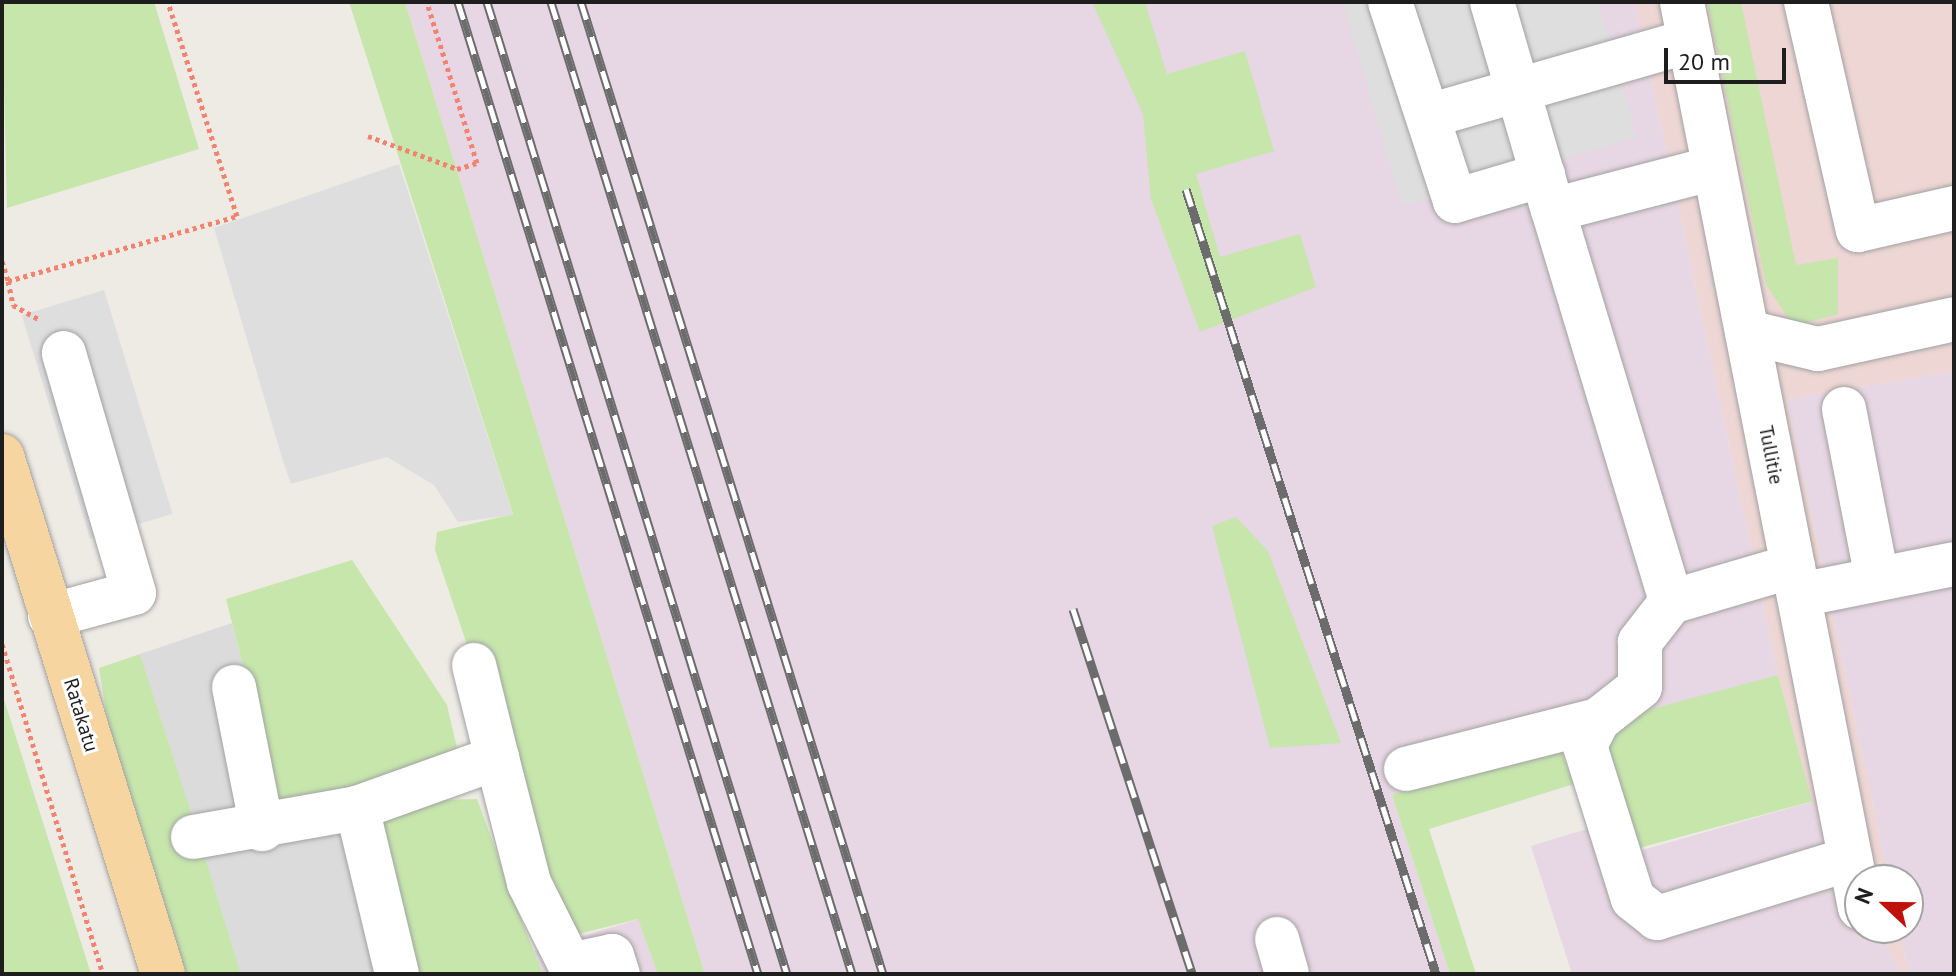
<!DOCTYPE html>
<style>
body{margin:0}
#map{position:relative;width:1956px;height:976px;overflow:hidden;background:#eeebe4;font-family:"PT Sans",sans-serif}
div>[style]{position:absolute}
.residential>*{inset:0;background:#dcdbdb}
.commercial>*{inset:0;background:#eed6d4}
.industrial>*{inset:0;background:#e7d6e3}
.grass>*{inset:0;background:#c6e6ac;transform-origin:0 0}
.parking>*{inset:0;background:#dedede;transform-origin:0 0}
.path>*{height:5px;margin-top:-2.5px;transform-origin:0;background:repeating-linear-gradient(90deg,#f28371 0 4px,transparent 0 8px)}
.roads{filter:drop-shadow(0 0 2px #a2a2a2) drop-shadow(0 0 2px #a2a2a2)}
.minor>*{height:44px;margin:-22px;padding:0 22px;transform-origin:22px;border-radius:22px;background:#fff}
.major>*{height:44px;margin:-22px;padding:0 22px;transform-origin:22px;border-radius:22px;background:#f7d5a0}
.rail>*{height:9px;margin-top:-4.5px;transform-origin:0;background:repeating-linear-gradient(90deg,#fff 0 18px,#6c6c6c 0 36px);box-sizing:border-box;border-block:2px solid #6c6c6c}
span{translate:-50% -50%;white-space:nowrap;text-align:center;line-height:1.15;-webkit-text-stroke:6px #fff;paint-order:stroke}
.street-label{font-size:20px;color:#1e1e1e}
.frame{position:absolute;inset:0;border:4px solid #1e1e1e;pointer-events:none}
.north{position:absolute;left:1844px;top:864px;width:80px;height:80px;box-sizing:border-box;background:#fff;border:2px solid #a5a5a5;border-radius:50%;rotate:292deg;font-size:22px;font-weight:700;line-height:32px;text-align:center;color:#1e1e1e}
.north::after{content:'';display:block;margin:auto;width:28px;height:36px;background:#c0120b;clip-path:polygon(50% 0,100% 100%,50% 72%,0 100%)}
.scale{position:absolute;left:1664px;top:48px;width:122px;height:36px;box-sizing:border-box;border:4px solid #1e1e1e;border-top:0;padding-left:10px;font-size:24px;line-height:28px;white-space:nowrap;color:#1e1e1e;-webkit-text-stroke:6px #fff;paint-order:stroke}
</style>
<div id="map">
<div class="residential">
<div style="clip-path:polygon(232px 623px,278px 802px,380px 818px,419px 974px,241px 974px,140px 654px)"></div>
</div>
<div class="commercial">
<div style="clip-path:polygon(1635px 2px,1954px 2px,1954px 371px,1787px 399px,1889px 880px,1860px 880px,1860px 894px,1811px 802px,1778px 675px)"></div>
<div style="clip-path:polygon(1878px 928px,1899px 928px,1909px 974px,1902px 974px)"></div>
</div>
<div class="industrial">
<div style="clip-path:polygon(405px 2px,1635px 2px,1778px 675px,1392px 795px,1450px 974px,705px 974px)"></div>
<div style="clip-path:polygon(1954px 371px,1954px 974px,1909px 974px,1899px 928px,1908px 928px,1908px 880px,1889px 880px,1787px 399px)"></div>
<div style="clip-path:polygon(1569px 763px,1639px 851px,1811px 802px,1860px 894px,1860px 928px,1878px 928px,1902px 974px,1572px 974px,1531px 846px,1587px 829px)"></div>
<div style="clip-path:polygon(639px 919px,658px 974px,543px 974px,534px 951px)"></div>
</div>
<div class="grass">
<div style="clip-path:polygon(2px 2px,154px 2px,199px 149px,7px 208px)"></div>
<div style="clip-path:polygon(349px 2px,405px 2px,705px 974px,658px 974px,638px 919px,566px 937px,435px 550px,437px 532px,513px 514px)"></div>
<div style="clip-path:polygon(1092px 2px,1145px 2px,1167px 74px,1245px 51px,1274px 151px,1196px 174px,1220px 257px,1300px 234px,1316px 287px,1200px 332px,1151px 199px,1143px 114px)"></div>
<div style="clip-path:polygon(1707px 2px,1741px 2px,1796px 265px,1838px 258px,1838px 314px,1793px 326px,1766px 284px)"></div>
<div style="clip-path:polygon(1236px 517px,1268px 551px,1341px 743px,1270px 748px,1212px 526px)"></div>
<div style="clip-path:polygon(352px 560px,447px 705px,460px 761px,278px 803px,226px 599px)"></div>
<div style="clip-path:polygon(140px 654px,188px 803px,241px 974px,184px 974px,109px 730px,99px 668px)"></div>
<div style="left:1778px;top:675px;width:131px;height:185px;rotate:75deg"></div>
<div style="clip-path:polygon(2px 693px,91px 974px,2px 974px)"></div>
<div style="clip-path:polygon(1558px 743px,1574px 784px,1429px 829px,1476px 974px,1450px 974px,1392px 795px)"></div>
<div style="clip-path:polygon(477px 799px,524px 927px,543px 974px,419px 974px,380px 818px,437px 800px)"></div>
</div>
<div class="parking">
<div style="clip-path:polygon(1343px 2px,1598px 2px,1637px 137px,1402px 206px)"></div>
<div style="clip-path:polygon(399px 164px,513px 515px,458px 522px,434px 485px,387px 457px,291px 484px,283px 461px,214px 228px)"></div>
<div style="left:104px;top:290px;width:234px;height:86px;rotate:73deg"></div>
</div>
<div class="path">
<div style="left:368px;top:136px;width:95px;rotate:20.3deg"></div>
<div style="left:457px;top:169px;width:21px;rotate:-17deg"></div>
<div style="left:477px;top:163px;width:169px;rotate:-107.3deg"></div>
<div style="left:2px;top:261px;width:21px;rotate:73deg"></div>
<div style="left:8px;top:281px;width:238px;rotate:-15.8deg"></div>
<div style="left:237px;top:216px;width:225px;rotate:-107.9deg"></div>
<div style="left:8px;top:281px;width:25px;rotate:78deg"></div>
<div style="left:13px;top:305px;width:31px;rotate:29deg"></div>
<div style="left:2px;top:644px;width:345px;rotate:73deg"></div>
</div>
<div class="roads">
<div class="minor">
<div style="left:1390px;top:2px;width:209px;rotate:71.9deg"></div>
<div style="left:1455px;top:201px;width:92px;rotate:-16.5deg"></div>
<div style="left:1492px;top:2px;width:217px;rotate:73.7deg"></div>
<div style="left:1553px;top:210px;width:166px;rotate:-14.6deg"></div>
<div style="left:1682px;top:2px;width:923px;rotate:78.88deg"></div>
<div style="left:1806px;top:2px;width:234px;rotate:77.2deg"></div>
<div style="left:1858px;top:230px;width:98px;rotate:-12.9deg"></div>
<div style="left:1428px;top:116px;width:272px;rotate:-16deg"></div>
<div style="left:1553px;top:210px;width:409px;rotate:73.2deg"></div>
<div style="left:1747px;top:332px;width:73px;rotate:13.5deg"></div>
<div style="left:1818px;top:349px;width:139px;rotate:-12.4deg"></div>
<div style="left:1844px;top:409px;width:173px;rotate:79deg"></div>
<div style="left:1793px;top:566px;width:127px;rotate:163.6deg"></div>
<div style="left:1671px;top:602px;width:51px;rotate:127.8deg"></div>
<div style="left:1640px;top:642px;width:45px;rotate:90deg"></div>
<div style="left:1640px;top:687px;width:53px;rotate:141.8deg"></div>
<div style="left:1598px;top:720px;width:29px;rotate:117deg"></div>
<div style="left:1585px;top:746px;width:160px;rotate:72.6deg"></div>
<div style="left:1633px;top:899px;width:31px;rotate:38deg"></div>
<div style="left:1657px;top:918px;width:202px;rotate:-17deg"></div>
<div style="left:1799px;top:595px;width:158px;rotate:-11.3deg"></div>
<div style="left:50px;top:616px;width:87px;rotate:-15.3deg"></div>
<div style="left:134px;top:593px;width:250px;rotate:-106.3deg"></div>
<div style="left:474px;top:665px;width:96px;rotate:76.1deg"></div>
<div style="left:234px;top:687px;width:145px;rotate:78.8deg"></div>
<div style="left:1406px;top:769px;width:198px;rotate:-14.3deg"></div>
<div style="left:193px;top:837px;width:167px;rotate:-10deg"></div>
<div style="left:1277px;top:939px;width:36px;rotate:74deg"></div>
<div style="left:397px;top:974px;width:171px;rotate:-103.5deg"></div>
<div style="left:357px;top:808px;width:149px;rotate:-19.7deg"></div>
<div style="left:497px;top:758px;width:129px;rotate:75.6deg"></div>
<div style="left:529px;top:883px;width:92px;rotate:63.4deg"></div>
<div style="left:570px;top:965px;width:43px;rotate:-12.1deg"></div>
<div style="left:612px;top:956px;width:19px;rotate:72deg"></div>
</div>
<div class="major">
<div style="left:2px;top:456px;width:542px;rotate:72.73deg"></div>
</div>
</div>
<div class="rail">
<div style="left:458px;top:2px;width:1017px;rotate:72.85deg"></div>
<div style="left:487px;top:2px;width:1017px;rotate:72.85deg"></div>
<div style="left:551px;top:2px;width:1018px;rotate:72.79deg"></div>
<div style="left:581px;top:2px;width:1018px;rotate:72.74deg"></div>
<div style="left:1186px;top:189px;width:824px;rotate:72.33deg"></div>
<div style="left:1073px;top:609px;width:384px;rotate:71.9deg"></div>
</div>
<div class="street-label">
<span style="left:1771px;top:455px;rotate:79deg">Tullitie</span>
<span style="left:81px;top:715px;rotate:73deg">Ratakatu</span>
</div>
<div class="frame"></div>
<div class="north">N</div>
<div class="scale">20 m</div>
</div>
